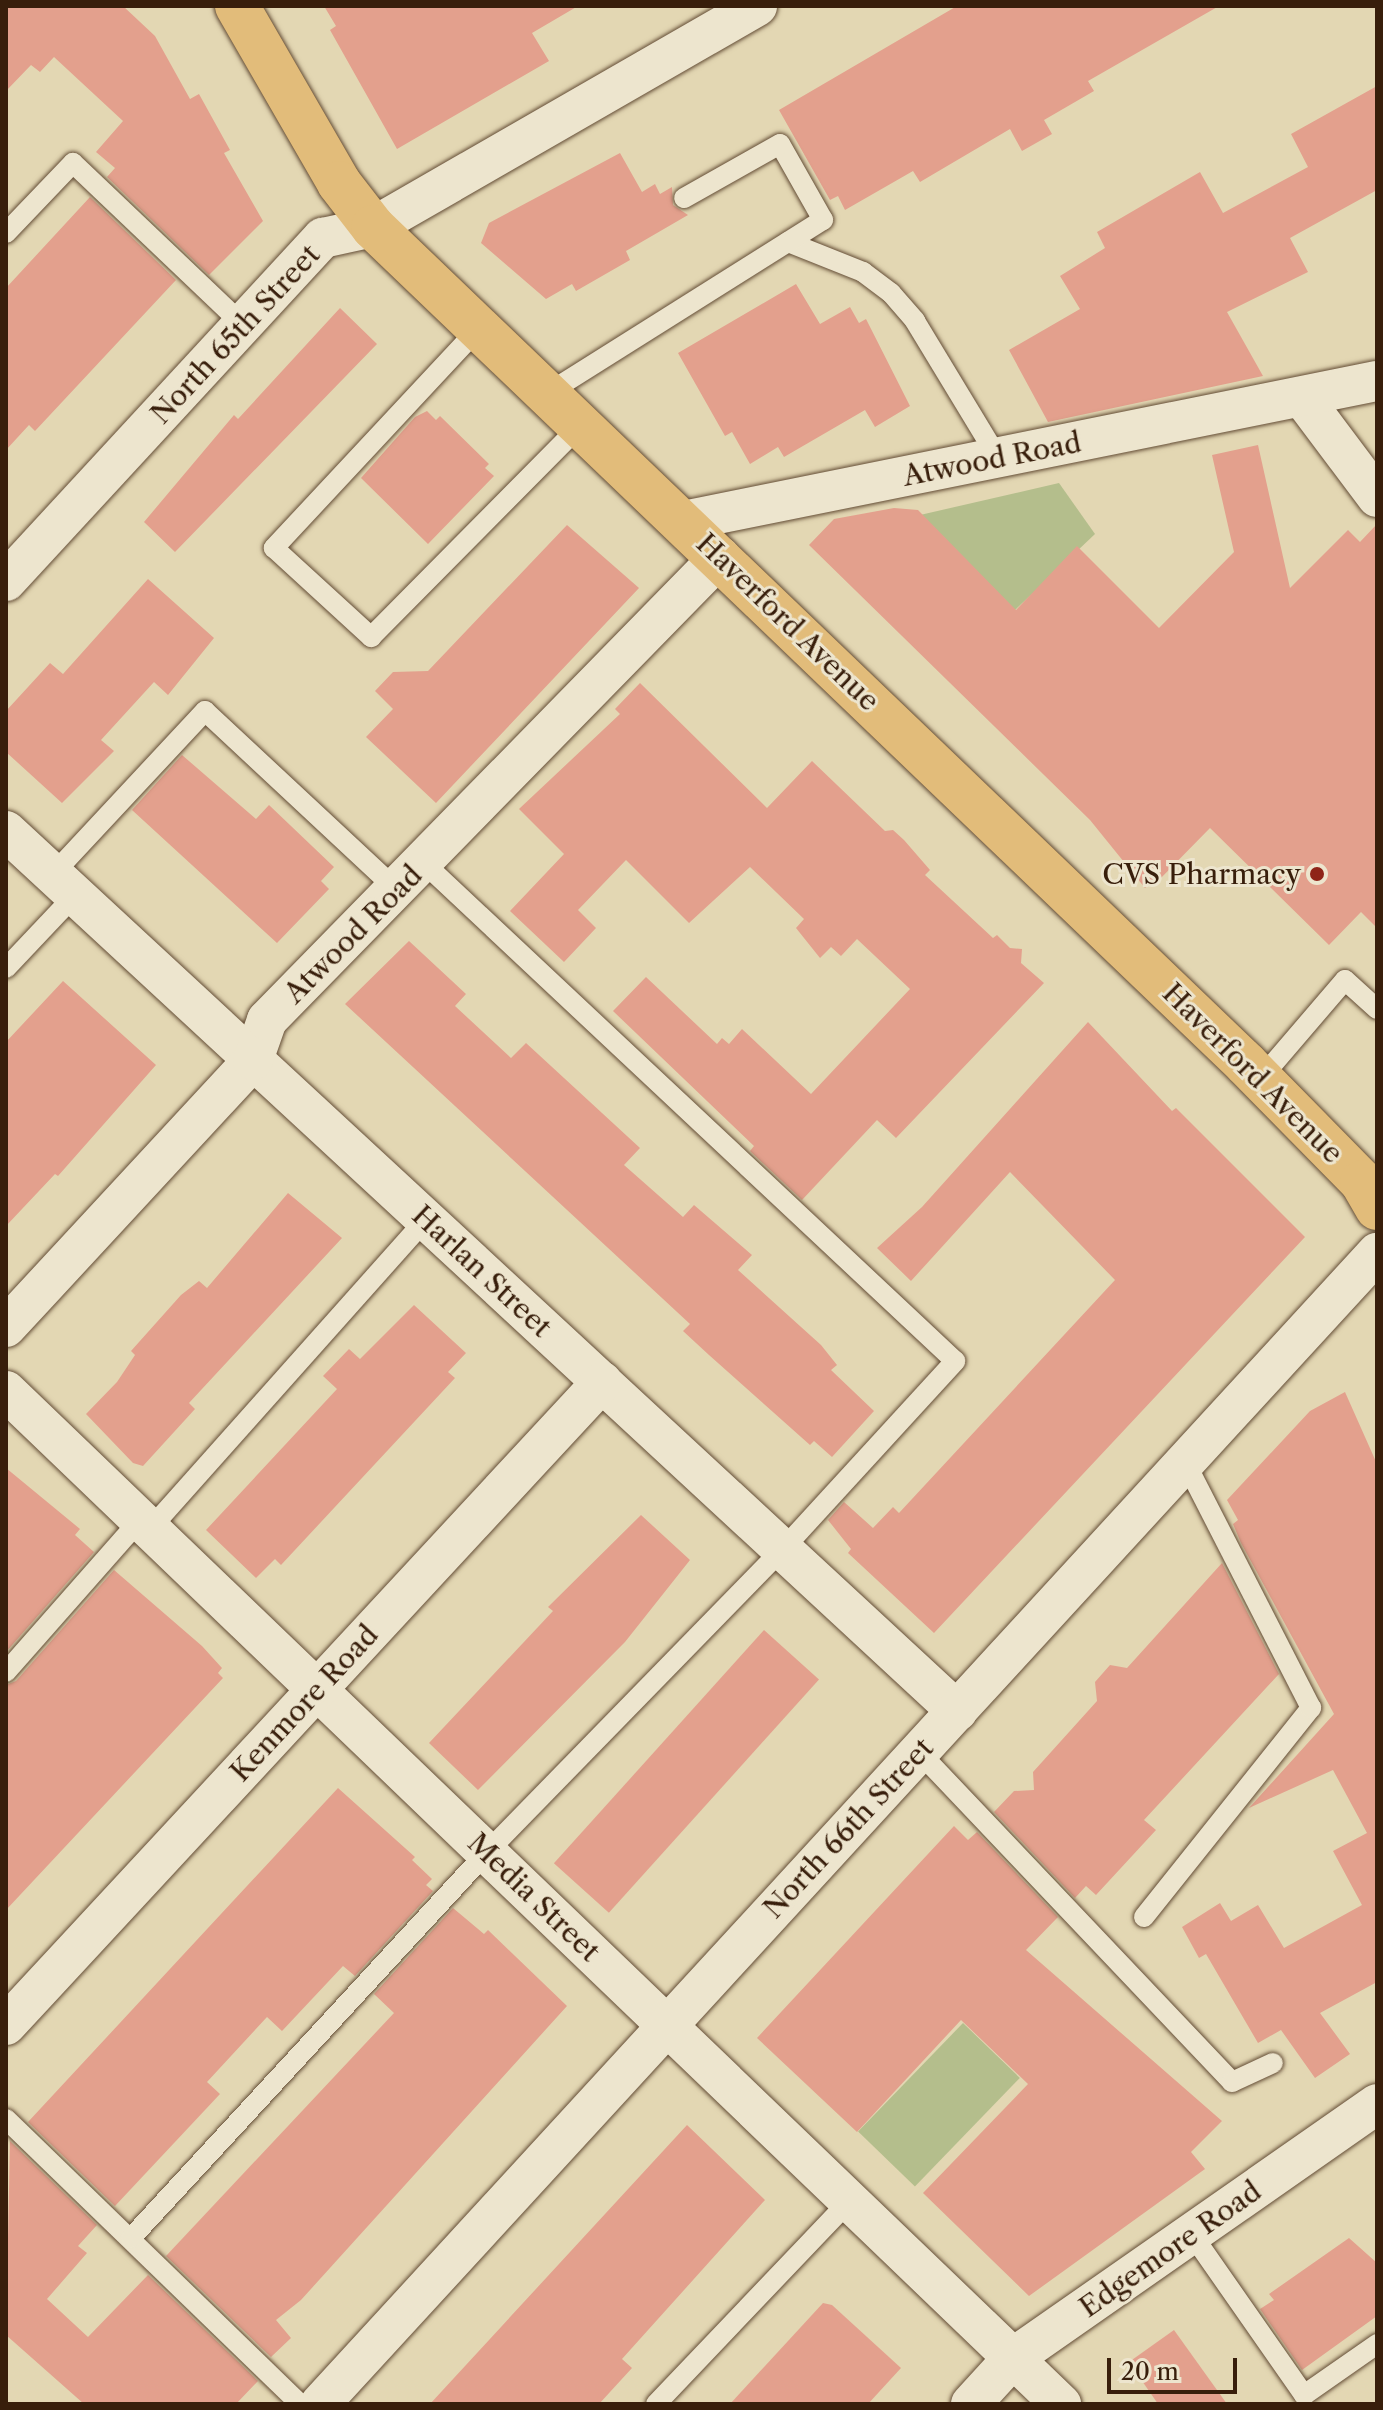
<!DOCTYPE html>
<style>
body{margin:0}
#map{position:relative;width:1383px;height:2410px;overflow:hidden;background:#e3d7b3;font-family:"Libre Caslon Text",serif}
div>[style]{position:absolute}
.green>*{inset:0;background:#b4be8c;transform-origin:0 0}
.building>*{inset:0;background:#e3a08d;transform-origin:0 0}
.roads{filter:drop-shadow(0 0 2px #634c35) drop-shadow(0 0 2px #634c35)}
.service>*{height:20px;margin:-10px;padding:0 10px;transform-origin:10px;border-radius:10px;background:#ede5ce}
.minor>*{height:40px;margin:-20px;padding:0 20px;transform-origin:20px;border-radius:20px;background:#ede5ce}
.primary>*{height:44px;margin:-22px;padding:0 22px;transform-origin:22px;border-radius:22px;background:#e2bc7a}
.dots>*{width:22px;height:22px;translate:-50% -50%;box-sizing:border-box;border:4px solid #ede5ce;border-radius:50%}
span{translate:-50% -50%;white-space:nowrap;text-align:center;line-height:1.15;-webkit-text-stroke:6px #ede5ce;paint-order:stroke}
.street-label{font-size:28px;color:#381e0b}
.poi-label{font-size:28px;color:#381e0b}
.right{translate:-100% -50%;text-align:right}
.frame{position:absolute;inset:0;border:8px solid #381e0b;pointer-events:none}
.scale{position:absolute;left:1107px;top:2358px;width:130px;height:36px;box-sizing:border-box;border:4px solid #381e0b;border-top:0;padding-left:10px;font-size:24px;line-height:28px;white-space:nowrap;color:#381e0b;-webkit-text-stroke:6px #ede5ce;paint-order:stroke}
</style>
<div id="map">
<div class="green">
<div style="clip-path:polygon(1059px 483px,1095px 534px,1015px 610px,920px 515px)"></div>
<div style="left:963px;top:2023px;width:79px;height:151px;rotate:44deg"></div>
</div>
<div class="building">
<div style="clip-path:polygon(6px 6px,123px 6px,155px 36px,190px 99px,199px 94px,230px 150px,224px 153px,263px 221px,209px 275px,107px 177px,115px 168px,96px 152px,123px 121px,54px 57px,40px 72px,31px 65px,6px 91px)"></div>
<div style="clip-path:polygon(324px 6px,578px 6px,532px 33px,549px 61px,397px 149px,330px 30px,336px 26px)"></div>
<div style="clip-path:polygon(957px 6px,1219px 6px,1088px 81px,1094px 91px,1044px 120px,1052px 134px,1022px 151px,1010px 129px,920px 182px,913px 171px,845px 210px,838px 196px,830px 200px,779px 110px)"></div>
<div style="clip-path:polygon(1377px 86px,1377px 190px,1290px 238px,1308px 272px,1227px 312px,1263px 376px,1048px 422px,1009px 350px,1080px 309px,1060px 276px,1105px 248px,1097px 232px,1200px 172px,1223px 213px,1308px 167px,1291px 134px)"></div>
<div style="clip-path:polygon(620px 153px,642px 192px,655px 184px,660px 194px,672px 187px,673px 205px,688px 215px,626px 251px,630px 260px,576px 291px,572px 284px,546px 299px,481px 243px,489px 223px)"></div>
<div style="clip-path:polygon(90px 197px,176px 280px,35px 431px,29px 425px,6px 450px,6px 288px)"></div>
<div style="clip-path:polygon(796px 284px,820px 324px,850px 307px,859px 323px,866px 319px,910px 406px,875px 427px,865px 410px,784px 457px,778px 447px,750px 464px,732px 432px,725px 436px,678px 353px)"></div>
<div style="clip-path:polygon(340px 308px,377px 344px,175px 552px,144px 522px,234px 415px,238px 419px)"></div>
<div style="clip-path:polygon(427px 411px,436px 420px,440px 416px,489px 464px,485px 468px,494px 476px,428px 544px,361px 478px,415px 417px)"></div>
<div style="clip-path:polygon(1258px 445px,1290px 588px,1348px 530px,1360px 542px,1377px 524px,1377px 928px,1361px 912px,1329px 945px,1210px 828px,1157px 882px,1154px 879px,1145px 888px,1090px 820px,809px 545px,834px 519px,894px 508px,918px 510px,1016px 610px,1077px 546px,1159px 628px,1234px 552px,1212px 455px)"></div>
<div style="clip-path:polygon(567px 525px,639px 588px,436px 803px,366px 737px,393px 709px,375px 691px,393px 672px,428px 671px)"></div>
<div style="clip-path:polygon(148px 579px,214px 638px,168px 695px,154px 682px,101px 740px,114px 751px,62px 803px,6px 752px,6px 711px,50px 663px,63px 674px)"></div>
<div style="clip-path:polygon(640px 683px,767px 808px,812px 761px,885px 831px,893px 830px,904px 840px,930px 870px,925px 875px,993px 938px,997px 935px,1010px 948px,1022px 949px,1021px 963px,1044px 983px,896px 1138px,877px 1120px,802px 1200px,750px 1151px,754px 1146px,613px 1011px,646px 977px,717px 1044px,722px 1038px,729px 1044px,742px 1029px,811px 1094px,910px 989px,857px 939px,841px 956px,831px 947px,820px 958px,796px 928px,804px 919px,750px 867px,689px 923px,626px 860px,578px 910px,596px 928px,564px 962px,510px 911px,564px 854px,519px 809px,620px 714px,615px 709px)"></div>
<div style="clip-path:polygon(182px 755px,256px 819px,269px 805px,334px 867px,321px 881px,329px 889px,277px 943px,132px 810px)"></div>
<div style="clip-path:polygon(409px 941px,466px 994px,455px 1006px,511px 1058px,526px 1043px,640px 1148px,624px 1165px,683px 1217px,694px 1205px,752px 1255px,738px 1270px,821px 1345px,837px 1365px,831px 1370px,874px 1411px,832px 1457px,814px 1441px,810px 1445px,709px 1355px,683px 1331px,690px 1324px,345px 1004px)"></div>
<div style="clip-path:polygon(63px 981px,156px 1065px,58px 1176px,55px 1174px,6px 1226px,6px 1042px)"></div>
<div style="clip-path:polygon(1088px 1022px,1172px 1111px,1176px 1108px,1305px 1237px,934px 1633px,848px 1553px,851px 1549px,828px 1520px,844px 1502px,873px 1528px,893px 1507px,899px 1513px,1115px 1280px,1010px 1172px,911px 1281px,877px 1248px,922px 1207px)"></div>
<div style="clip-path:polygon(288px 1193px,342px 1238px,189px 1403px,195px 1409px,143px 1466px,133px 1463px,86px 1414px,117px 1382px,135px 1355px,131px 1351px,181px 1295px,199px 1281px,207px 1288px)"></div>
<div style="clip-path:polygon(414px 1305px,466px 1353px,448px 1372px,455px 1378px,281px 1565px,275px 1559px,256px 1578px,206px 1530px,337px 1389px,323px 1376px,349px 1349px,360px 1359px)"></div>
<div style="clip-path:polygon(1345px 1392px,1377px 1464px,1377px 1982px,1320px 2013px,1350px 2054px,1315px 2078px,1281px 2030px,1258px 2043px,1206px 1954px,1199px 1958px,1182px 1927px,1220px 1903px,1231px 1921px,1258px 1905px,1284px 1948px,1362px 1905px,1333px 1851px,1367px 1833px,1333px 1770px,1249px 1808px,1334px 1714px,1241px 1543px,1233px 1524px,1238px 1520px,1227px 1500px,1310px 1411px)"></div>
<div style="clip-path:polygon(6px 1468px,80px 1529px,75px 1535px,94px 1552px,6px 1652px)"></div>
<div style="clip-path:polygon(641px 1515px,690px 1560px,625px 1642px,478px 1790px,429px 1743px,553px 1611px,548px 1607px)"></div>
<div style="clip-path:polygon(1222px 1563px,1279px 1674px,1144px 1820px,1156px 1830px,1096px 1895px,1086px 1886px,1075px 1898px,994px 1812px,1014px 1791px,1034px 1790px,1033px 1772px,1097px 1701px,1095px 1682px,1110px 1665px,1127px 1668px)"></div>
<div style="clip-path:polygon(114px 1570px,202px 1646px,222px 1668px,218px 1673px,223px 1678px,6px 1910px,6px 1685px,16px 1681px)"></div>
<div style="left:764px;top:1630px;width:74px;height:314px;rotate:42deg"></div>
<div style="clip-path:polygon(338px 1788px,415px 1857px,412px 1860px,432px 1879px,426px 1885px,433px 1891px,355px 1976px,343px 1966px,282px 2031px,267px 2017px,207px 2082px,220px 2094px,115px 2206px,28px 2122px)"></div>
<div style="clip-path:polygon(954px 1826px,968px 1840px,977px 1832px,1058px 1917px,1026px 1950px,1222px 2121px,1191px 2152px,1205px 2169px,1029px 2296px,923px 2193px,1028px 2084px,961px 2020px,857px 2132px,757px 2038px)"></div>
<div style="clip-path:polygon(453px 1908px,484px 1934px,488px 1930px,567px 2006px,301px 2300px,276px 2320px,291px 2338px,271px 2357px,166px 2256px,394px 2013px,374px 1994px)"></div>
<div style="clip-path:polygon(687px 2125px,765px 2200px,622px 2359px,632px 2368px,599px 2404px,430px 2404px)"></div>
<div style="clip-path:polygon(10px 2141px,97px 2225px,78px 2246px,87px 2253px,47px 2299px,88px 2337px,148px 2275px,258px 2381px,236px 2404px,84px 2404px,6px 2335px)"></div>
<div style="clip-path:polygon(1349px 2238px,1377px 2263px,1377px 2316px,1302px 2370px,1260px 2309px,1274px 2300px,1269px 2294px)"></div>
<div style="clip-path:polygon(823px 2303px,832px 2305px,901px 2368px,868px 2404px,730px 2404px)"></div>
<div style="clip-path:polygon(1174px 2330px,1227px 2404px,1158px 2404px,1129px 2362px)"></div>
</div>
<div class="roads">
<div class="service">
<div style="left:6px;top:233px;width:97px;rotate:-46.3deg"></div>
<div style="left:73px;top:163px;width:235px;rotate:43.6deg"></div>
<div style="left:788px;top:242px;width:81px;rotate:21.8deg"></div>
<div style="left:863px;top:272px;width:35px;rotate:37deg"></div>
<div style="left:891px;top:293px;width:37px;rotate:49deg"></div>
<div style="left:915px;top:321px;width:160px;rotate:58.8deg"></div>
<div style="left:479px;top:328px;width:301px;rotate:133deg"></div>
<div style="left:274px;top:548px;width:132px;rotate:42.5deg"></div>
<div style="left:371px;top:637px;width:298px;rotate:-45.3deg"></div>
<div style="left:548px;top:393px;width:325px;rotate:-32.2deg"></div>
<div style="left:823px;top:220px;width:87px;rotate:-119.5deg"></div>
<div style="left:780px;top:144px;width:110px;rotate:150.6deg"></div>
<div style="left:53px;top:874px;width:223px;rotate:-47deg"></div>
<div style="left:205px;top:711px;width:262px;rotate:43deg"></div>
<div style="left:6px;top:968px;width:100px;rotate:-46.6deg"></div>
<div style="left:1261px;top:1078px;width:129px;rotate:-49.4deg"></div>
<div style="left:1345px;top:980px;width:43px;rotate:42.2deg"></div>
<div style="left:150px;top:1529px;width:415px;rotate:-48.3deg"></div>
<div style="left:6px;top:1672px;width:203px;rotate:-48.6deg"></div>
<div style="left:919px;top:1752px;width:455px;rotate:46.5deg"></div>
<div style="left:1232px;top:2082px;width:45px;rotate:-24.9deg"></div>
<div style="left:1144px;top:1917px;width:268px;rotate:-51.4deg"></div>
<div style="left:1311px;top:1708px;width:276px;rotate:-117.1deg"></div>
<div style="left:6px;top:2119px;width:409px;rotate:44.1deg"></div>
<div style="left:1191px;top:2233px;width:198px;rotate:55.1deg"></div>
<div style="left:1304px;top:2395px;width:89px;rotate:-34.9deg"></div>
<div style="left:131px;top:2238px;width:527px;rotate:-47.31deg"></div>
<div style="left:488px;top:1851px;width:422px;rotate:-45.7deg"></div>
<div style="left:783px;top:1549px;width:255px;rotate:-47.5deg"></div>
<div style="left:955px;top:1361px;width:728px;rotate:-136.84deg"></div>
<div style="left:656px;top:2404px;width:280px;rotate:-46.4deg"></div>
</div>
<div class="minor">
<div style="left:1302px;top:397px;width:125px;rotate:53.1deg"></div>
<div style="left:683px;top:521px;width:708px;rotate:-11.41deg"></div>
<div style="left:6px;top:581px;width:467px;rotate:-47.3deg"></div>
<div style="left:323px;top:238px;width:51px;rotate:-12.4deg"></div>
<div style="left:373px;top:227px;width:443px;rotate:-29.9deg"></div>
<div style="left:6px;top:831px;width:1296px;rotate:42.78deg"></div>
<div style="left:6px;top:1327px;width:364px;rotate:-47.2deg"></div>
<div style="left:253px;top:1060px;width:42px;rotate:-70.7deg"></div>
<div style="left:267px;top:1020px;width:648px;rotate:-45.63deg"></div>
<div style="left:6px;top:1391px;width:1463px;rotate:43.84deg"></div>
<div style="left:6px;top:2025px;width:877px;rotate:-47.17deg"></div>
<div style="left:320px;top:2404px;width:1563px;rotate:-47.44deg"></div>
<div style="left:971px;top:2404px;width:62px;rotate:-47.6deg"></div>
<div style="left:1013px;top:2358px;width:444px;rotate:-34.9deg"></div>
</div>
<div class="primary">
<div style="left:237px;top:6px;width:204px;rotate:60deg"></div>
<div style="left:339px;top:183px;width:56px;rotate:52.3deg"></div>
<div style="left:373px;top:227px;width:1209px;rotate:43.79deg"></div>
<div style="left:1246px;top:1064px;width:165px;rotate:45.5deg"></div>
<div style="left:1362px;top:1182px;width:30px;rotate:60deg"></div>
</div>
</div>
<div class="dots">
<div style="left:1317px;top:874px;background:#8f2418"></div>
</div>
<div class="street-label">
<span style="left:235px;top:334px;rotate:-47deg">North 65th Street</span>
<span style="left:992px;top:459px;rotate:-11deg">Atwood Road</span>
<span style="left:788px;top:622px;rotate:44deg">Haverford Avenue</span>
<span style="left:353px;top:934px;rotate:-45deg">Atwood Road</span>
<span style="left:1253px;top:1073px;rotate:45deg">Haverford Avenue</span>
<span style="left:482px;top:1271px;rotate:43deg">Harlan Street</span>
<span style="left:304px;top:1703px;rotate:-47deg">Kenmore Road</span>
<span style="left:848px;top:1828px;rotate:-47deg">North 66th Street</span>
<span style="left:534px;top:1897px;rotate:44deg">Media Street</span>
<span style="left:1170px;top:2249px;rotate:-35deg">Edgemore Road</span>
</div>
<div class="poi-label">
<span class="right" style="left:1301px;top:874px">CVS Pharmacy</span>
</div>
<div class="frame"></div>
<div class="scale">20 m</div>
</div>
